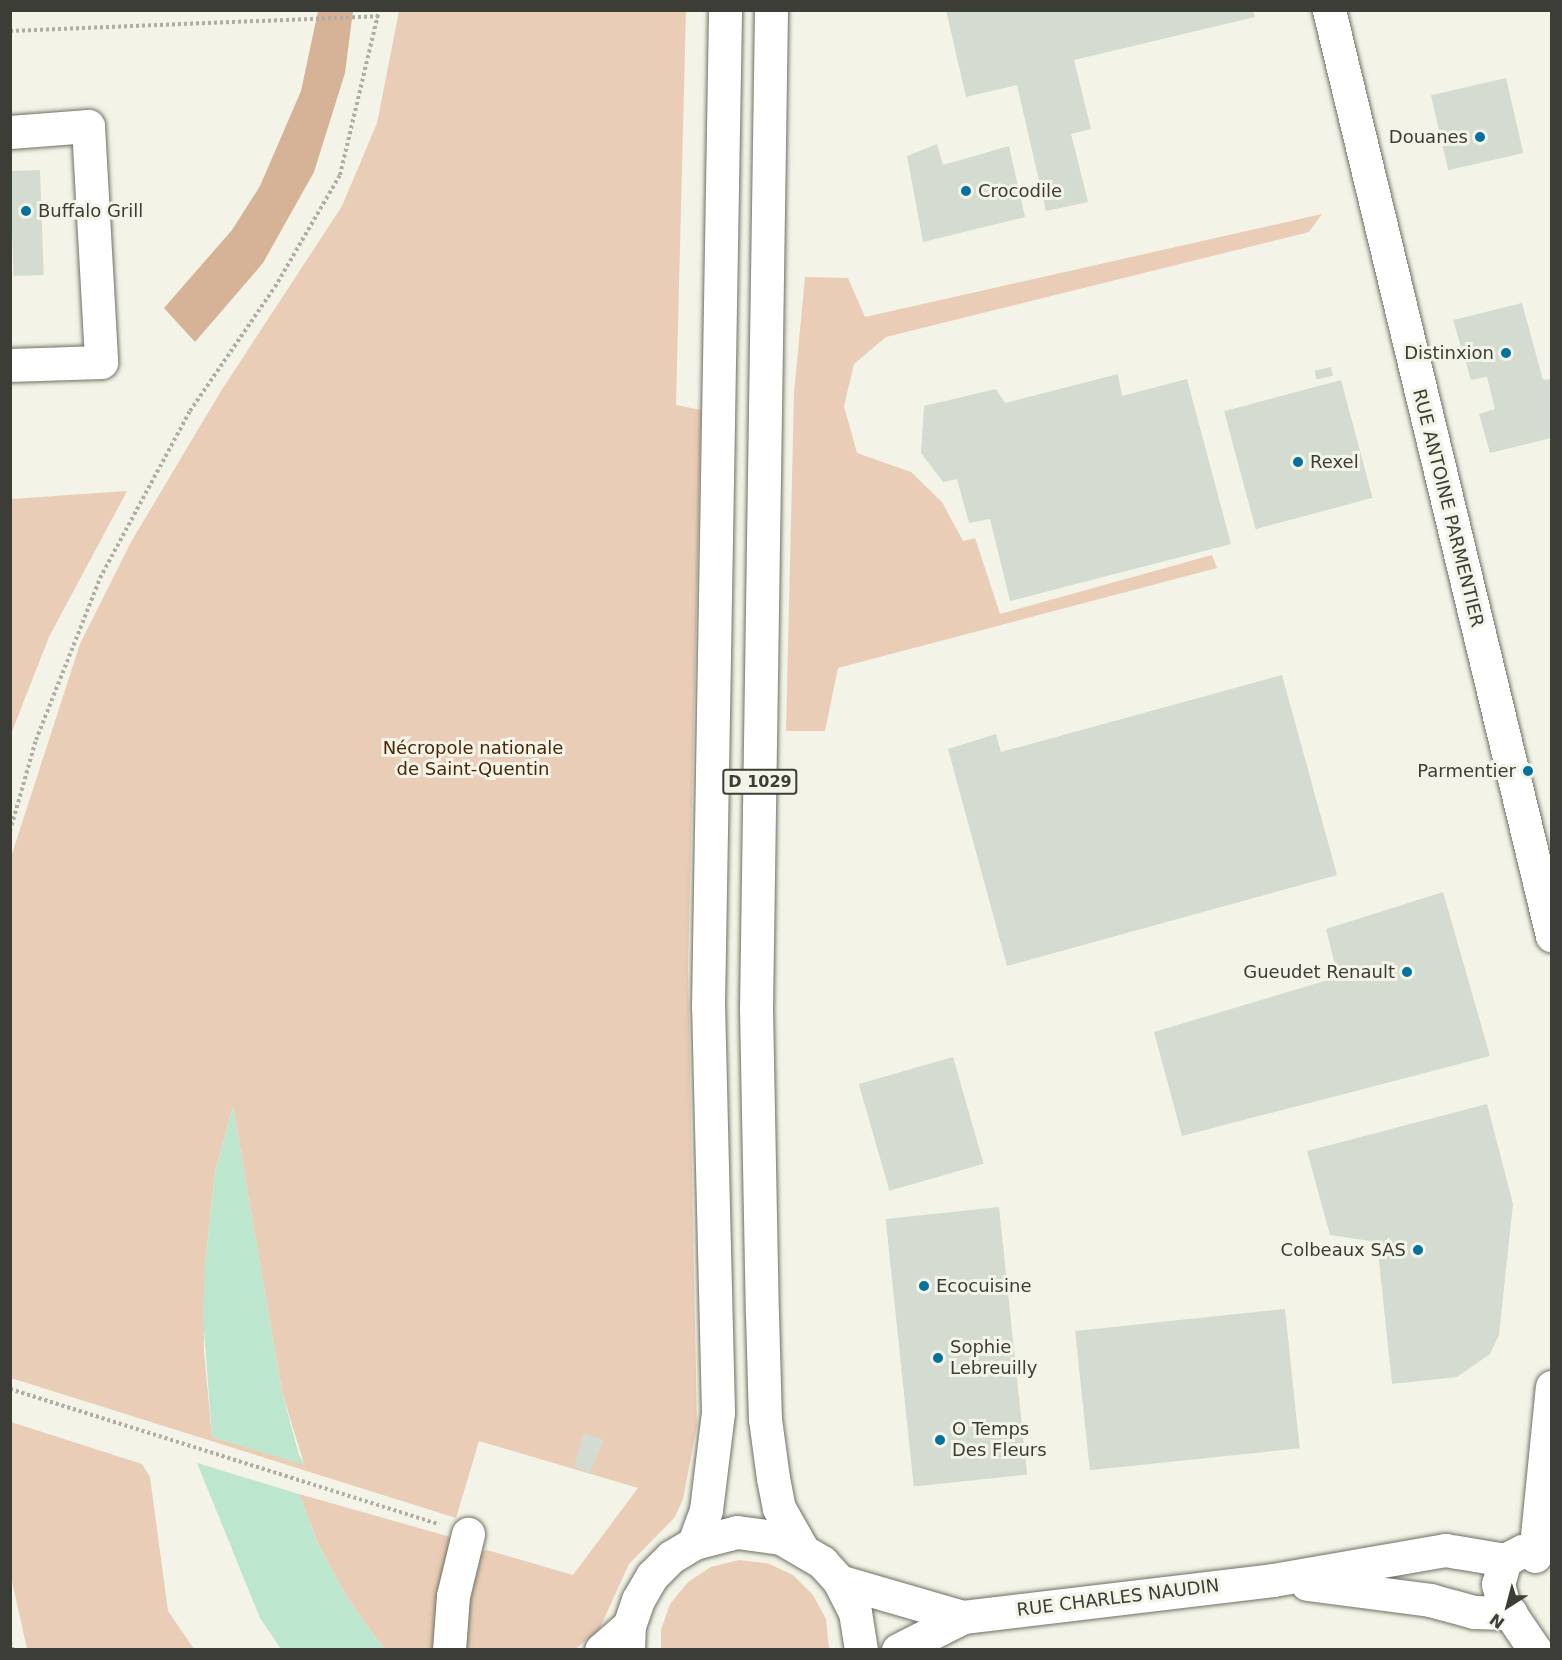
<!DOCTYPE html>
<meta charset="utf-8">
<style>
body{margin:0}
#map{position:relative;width:1562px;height:1660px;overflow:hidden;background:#f3f4e7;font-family:"DejaVu Sans",sans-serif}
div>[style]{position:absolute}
.green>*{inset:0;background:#eacdb6}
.forest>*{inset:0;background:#d6b397}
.water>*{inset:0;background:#bce7ce}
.building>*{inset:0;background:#d4dbd0;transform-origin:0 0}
.path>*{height:4px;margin-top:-2px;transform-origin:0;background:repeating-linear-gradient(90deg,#aeaea4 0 3px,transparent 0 6px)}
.roads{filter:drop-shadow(0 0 2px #6f7064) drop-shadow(0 0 2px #6f7064)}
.minor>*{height:33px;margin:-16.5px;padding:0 16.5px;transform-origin:16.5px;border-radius:16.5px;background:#fff}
.major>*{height:33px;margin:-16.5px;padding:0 16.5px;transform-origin:16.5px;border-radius:16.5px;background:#fff}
.dots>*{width:16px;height:16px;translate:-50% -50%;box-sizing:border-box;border:3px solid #f3f4e7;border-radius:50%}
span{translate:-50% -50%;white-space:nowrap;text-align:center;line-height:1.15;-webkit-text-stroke:6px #f3f4e7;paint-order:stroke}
.shield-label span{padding:2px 4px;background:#f3f4e7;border:2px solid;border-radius:4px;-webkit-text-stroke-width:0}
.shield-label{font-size:16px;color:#3d3d38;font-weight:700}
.poi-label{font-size:18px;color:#3d3d38}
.right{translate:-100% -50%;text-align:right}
.left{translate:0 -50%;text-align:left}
.street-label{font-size:18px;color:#3d3d38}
.park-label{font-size:18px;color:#492704}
.frame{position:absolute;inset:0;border:12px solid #3d3d38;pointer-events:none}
.north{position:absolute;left:1478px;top:1576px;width:60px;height:60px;-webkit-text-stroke:4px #f3f4e7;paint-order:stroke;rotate:216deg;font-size:16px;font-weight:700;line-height:24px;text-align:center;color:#3d3d38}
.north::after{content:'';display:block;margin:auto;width:21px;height:27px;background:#3d3d38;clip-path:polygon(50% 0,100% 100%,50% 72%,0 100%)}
</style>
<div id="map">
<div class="green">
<div style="clip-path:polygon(evenodd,399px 11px,686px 11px,676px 405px,701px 410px,688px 971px,697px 1425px,683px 1499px,675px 1517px,629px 1564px,599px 1630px,574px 1650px,460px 1649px,474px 1555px,487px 1550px,573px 1575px,638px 1488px,479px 1441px,456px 1518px,11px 1378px,11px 857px,80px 644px,131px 542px,221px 391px,342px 206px,377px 123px,399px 11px,233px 1107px,282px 1392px,304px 1464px,212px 1437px,204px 1351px,205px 1266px,215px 1172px,233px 1107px)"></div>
<div style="clip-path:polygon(1322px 214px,1309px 232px,886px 337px,854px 364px,844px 406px,857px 453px,911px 472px,942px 502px,963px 541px,975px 538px,1000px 614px,1212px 555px,1217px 568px,838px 668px,825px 731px,786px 731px,794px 393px,805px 277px,848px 278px,865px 317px)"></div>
<div style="clip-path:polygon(127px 491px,49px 637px,11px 734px,11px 499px)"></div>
<div style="clip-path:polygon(11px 1422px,142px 1464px,150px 1477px,168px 1611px,194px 1649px,27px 1649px,11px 1577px)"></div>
<div style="clip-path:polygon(299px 1494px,454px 1538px,441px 1649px,384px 1649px,346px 1596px,318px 1544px)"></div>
<div style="clip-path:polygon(739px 1560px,767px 1563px,793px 1575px,813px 1595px,826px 1619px,829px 1649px,661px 1649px,661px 1630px,670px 1604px,688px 1582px,711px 1567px)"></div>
</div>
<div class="forest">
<div style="clip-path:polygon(318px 11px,353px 11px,345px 73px,314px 172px,263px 263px,195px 342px,164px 308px,232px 230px,260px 186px,301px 91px)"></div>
</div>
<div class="water">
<div style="clip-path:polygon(233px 1107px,282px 1392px,299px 1455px,305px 1465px,212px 1437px,203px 1315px,205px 1266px,215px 1172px)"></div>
<div style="clip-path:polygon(197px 1463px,299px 1494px,318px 1544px,346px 1596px,384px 1649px,281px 1649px,260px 1618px)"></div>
</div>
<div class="building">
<div style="clip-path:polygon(946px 10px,1253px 10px,1255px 17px,1074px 60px,1091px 129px,1071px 134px,1088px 202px,1046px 211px,1017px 85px,966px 97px)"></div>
<div style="left:1506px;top:78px;width:77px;height:77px;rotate:77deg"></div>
<div style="clip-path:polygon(937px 144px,943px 165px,1009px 146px,1025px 217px,923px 242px,907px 156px)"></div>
<div style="left:40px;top:170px;width:105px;height:30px;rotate:88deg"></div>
<div style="clip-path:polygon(1522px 303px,1543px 380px,1551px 379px,1551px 438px,1490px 453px,1479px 414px,1495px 409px,1487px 377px,1471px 380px,1453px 320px)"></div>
<div style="left:1331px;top:367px;width:9px;height:17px;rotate:77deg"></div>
<div style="clip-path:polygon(1118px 374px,1122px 396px,1187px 379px,1231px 544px,1010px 601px,990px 519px,969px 523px,957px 479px,943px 482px,921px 453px,924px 406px,996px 389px,1005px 403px)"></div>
<div style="left:1341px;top:380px;width:122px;height:121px;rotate:75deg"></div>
<div style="clip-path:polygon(1282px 675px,1337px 875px,1007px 966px,948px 749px,996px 734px,1001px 752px)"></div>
<div style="clip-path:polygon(1443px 892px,1490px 1056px,1182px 1136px,1154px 1032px,1338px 977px,1326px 929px)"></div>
<div style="left:953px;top:1057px;width:111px;height:98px;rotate:74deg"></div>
<div style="clip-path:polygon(1487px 1104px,1513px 1204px,1499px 1335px,1490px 1354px,1457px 1377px,1392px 1384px,1377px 1242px,1330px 1235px,1307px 1151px)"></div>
<div style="left:999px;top:1207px;width:269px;height:114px;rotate:84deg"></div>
<div style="left:1285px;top:1309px;width:140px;height:211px;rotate:84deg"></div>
<div style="clip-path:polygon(584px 1433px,604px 1440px,590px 1473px,574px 1466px)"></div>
</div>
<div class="path">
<div style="left:10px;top:31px;width:369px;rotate:-2.3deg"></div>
<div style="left:10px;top:831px;width:95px;rotate:-74.1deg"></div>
<div style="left:36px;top:740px;width:174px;rotate:-68.4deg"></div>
<div style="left:100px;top:578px;width:190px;rotate:-61.7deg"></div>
<div style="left:190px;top:411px;width:150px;rotate:-55.6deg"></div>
<div style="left:275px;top:287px;width:129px;rotate:-59.9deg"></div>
<div style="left:340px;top:175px;width:170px;rotate:-76.7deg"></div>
<div style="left:10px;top:1389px;width:450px;rotate:17.5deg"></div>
<div style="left:10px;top:1642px;width:9px;rotate:69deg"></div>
</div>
<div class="roads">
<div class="minor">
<div style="left:1329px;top:10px;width:952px;rotate:76.46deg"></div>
<div style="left:10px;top:132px;width:78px;rotate:-4.4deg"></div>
<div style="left:88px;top:126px;width:236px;rotate:86.8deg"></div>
<div style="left:101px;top:362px;width:91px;rotate:178.1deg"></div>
<div style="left:1522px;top:1551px;width:19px;rotate:152deg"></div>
<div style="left:1505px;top:1560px;width:25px;rotate:106deg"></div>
<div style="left:1498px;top:1584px;width:20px;rotate:75deg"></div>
<div style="left:1503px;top:1603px;width:57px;rotate:55.8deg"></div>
<div style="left:1535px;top:1556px;width:170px;rotate:-84.3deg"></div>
<div style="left:839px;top:1581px;width:129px;rotate:16.2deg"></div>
<div style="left:1307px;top:1584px;width:124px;rotate:7.4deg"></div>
<div style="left:1430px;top:1600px;width:46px;rotate:15.3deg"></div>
<div style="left:1474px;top:1612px;width:37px;rotate:2deg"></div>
<div style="left:449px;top:1650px;width:54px;rotate:-85.8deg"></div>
<div style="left:453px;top:1596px;width:64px;rotate:-76.4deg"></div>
<div style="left:601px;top:1650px;width:37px;rotate:-41deg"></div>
<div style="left:898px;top:1650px;width:73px;rotate:-26.9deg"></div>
<div style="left:963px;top:1617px;width:312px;rotate:-6.8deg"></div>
<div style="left:1273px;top:1580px;width:175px;rotate:-9.9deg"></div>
<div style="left:1445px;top:1550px;width:61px;rotate:9.5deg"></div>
</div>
<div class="major">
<div style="left:771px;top:10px;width:998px;rotate:90.86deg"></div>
<div style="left:756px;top:1008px;width:306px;rotate:88.9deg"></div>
<div style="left:762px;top:1314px;width:105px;rotate:88.4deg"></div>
<div style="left:765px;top:1419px;width:60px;rotate:82.3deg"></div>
<div style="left:773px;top:1478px;width:31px;rotate:79deg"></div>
<div style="left:779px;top:1508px;width:45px;rotate:60.6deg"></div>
<div style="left:694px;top:1543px;width:35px;rotate:-70deg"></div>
<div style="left:706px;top:1510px;width:99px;rotate:-83deg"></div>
<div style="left:718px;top:1412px;width:406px;rotate:-91.4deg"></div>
<div style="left:708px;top:1006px;width:996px;rotate:-89.02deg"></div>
<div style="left:628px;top:1650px;width:24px;rotate:-88deg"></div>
<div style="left:629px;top:1626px;width:28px;rotate:-71deg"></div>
<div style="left:638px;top:1600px;width:28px;rotate:-60deg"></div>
<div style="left:652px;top:1576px;width:27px;rotate:-45deg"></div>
<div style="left:671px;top:1557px;width:27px;rotate:-31deg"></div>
<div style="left:694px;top:1543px;width:44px;rotate:-14.3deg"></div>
<div style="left:737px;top:1532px;width:44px;rotate:7.8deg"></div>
<div style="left:781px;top:1538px;width:48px;rotate:30.3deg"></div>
<div style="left:822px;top:1562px;width:25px;rotate:48deg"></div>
<div style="left:839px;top:1581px;width:35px;rotate:63deg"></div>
<div style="left:855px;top:1612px;width:38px;rotate:81deg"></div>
</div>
</div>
<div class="dots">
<div style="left:1480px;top:137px;background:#05719d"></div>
<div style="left:966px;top:191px;background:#05719d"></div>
<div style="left:26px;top:211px;background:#05719d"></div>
<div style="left:1506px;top:353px;background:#05719d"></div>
<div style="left:1298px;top:462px;background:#05719d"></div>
<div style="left:1528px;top:771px;background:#05719d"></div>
<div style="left:1407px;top:972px;background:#05719d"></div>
<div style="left:1418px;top:1250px;background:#05719d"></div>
<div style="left:924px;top:1286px;background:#05719d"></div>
<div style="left:938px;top:1358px;background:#05719d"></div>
<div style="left:940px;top:1440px;background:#05719d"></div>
</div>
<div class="shield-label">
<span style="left:760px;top:782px">D 1029</span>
</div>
<div class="poi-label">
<span class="right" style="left:1468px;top:137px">Douanes</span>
<span class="left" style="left:978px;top:191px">Crocodile</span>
<span class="left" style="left:38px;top:211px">Buffalo Grill</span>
<span class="right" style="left:1494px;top:353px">Distinxion</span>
<span class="left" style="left:1310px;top:462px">Rexel</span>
<span class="right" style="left:1516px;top:771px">Parmentier</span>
<span class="right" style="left:1395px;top:972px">Gueudet Renault</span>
<span class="right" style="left:1406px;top:1250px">Colbeaux SAS</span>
<span class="left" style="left:936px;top:1286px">Ecocuisine</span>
<span class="left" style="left:950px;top:1358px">Sophie<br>Lebreuilly</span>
<span class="left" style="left:952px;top:1440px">O Temps<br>Des Fleurs</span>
</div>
<div class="street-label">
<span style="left:1448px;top:508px;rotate:76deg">RUE ANTOINE PARMENTIER</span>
<span style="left:1118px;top:1598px;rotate:-7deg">RUE CHARLES NAUDIN</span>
</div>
<div class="park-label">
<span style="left:473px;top:759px">Nécropole nationale<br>de Saint-Quentin</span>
</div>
<div class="frame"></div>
<div class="north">N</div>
</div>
